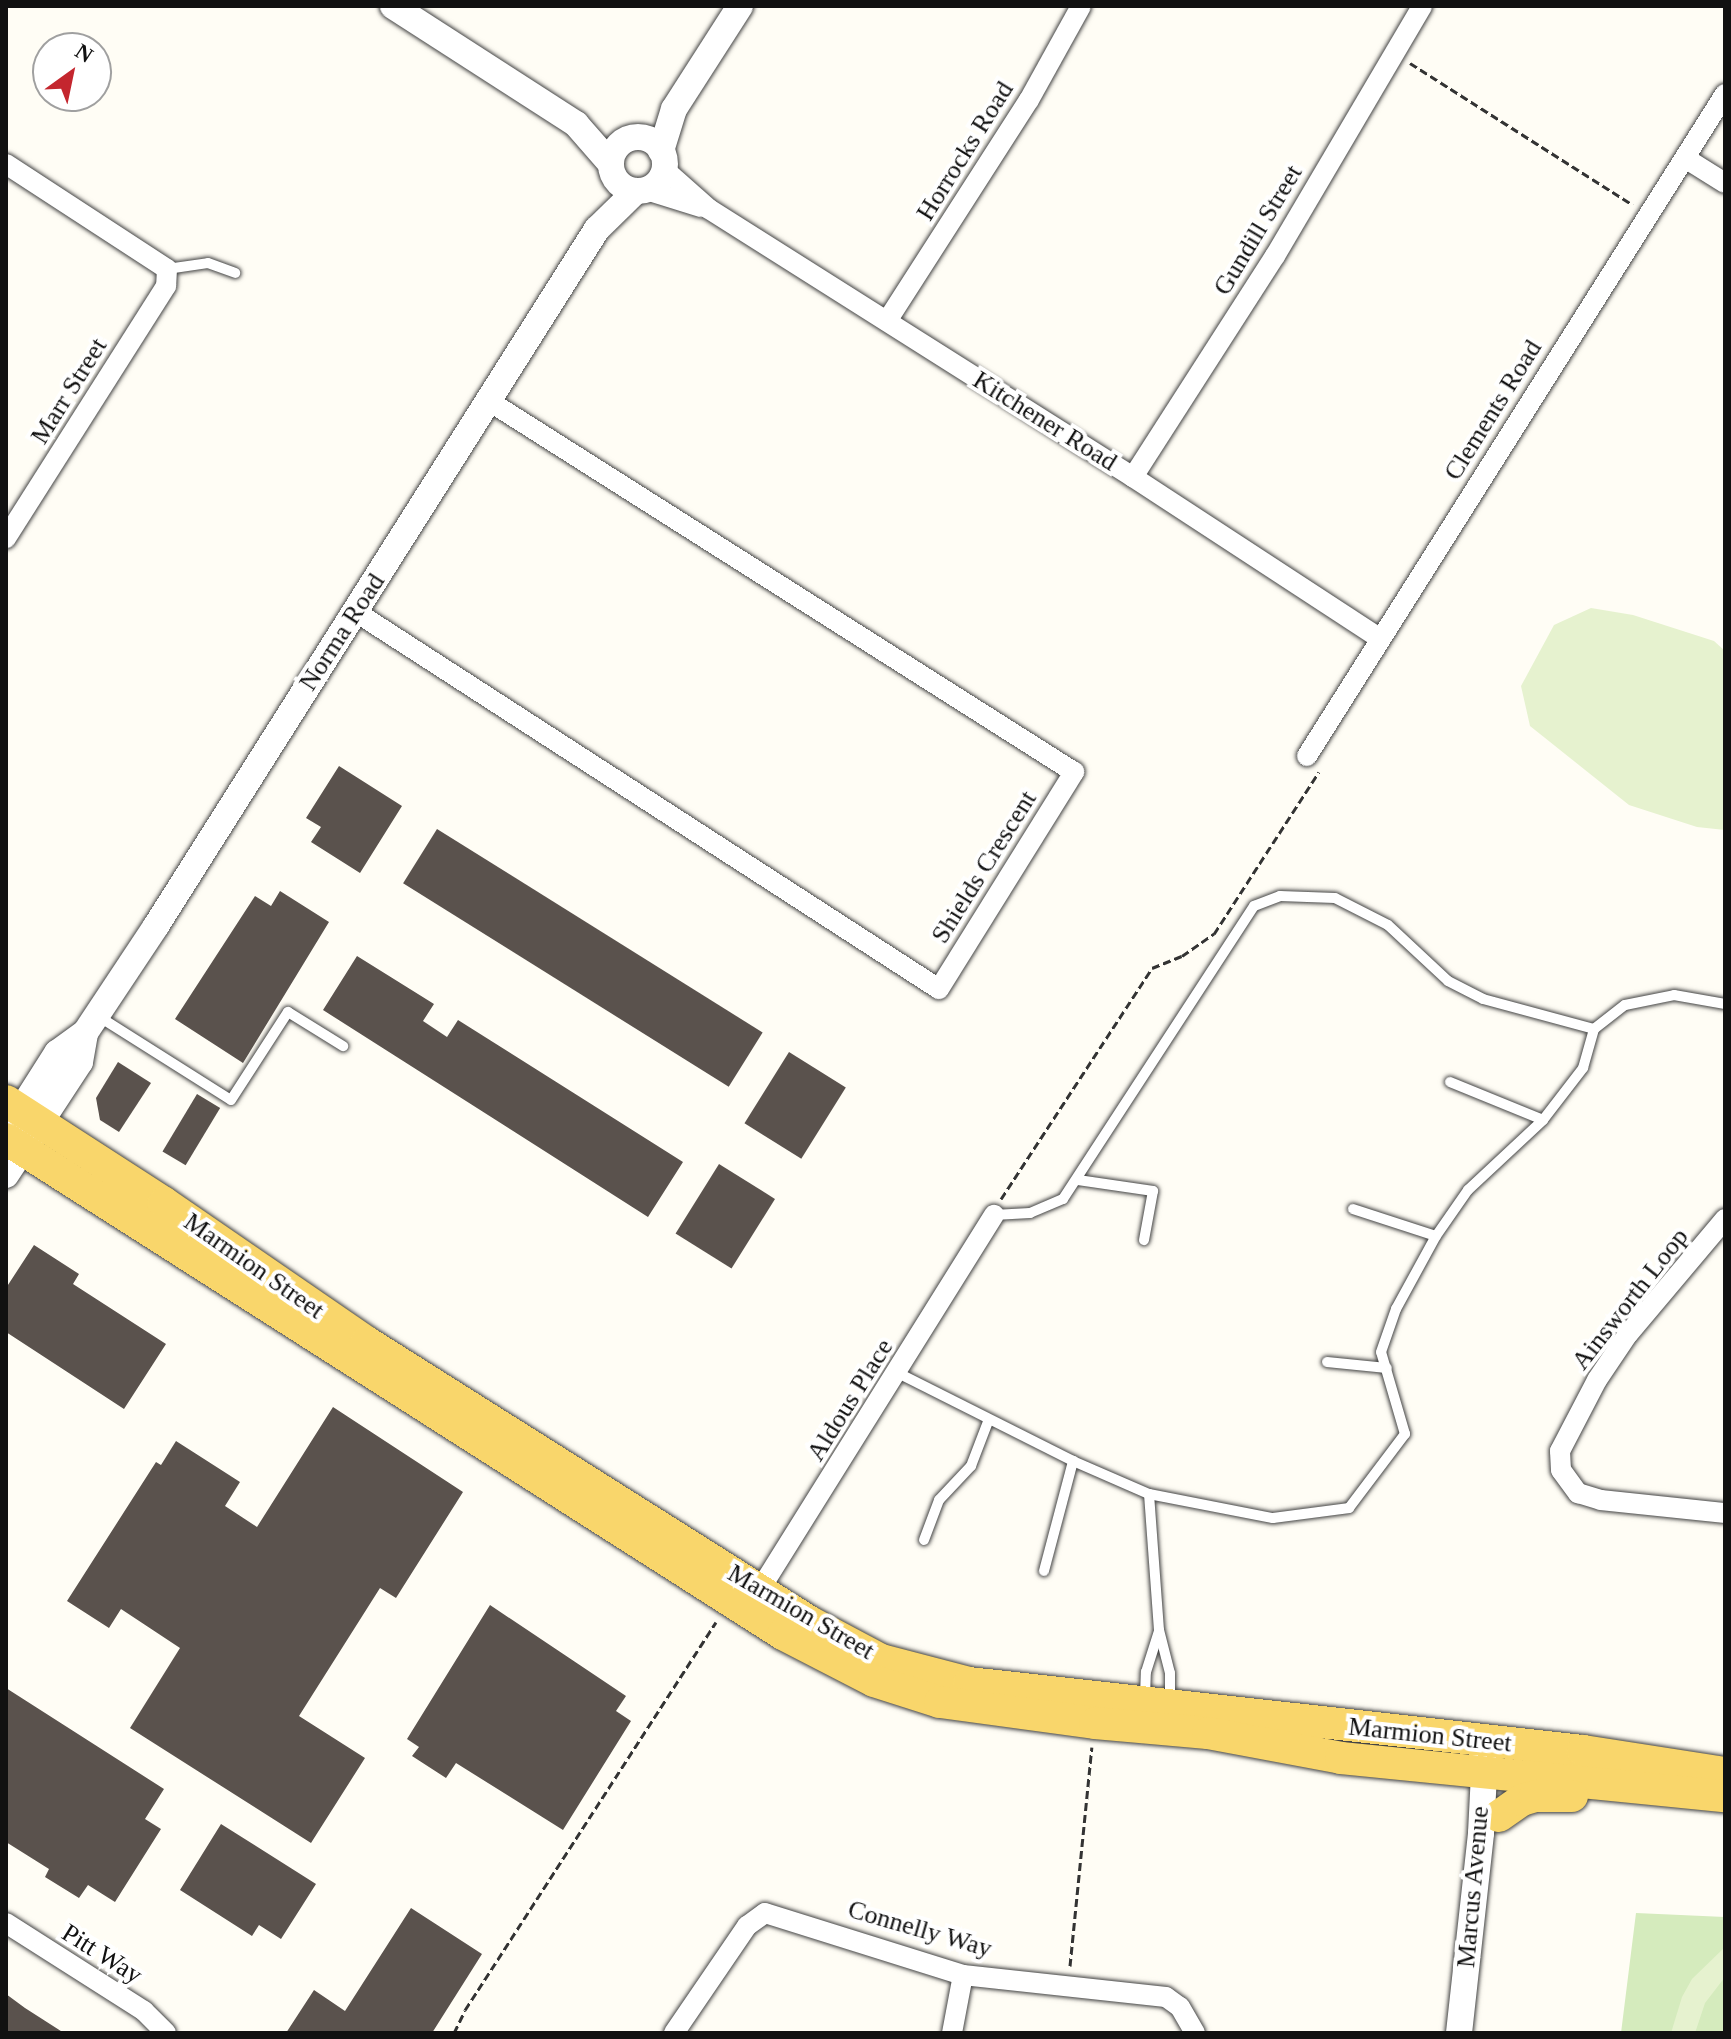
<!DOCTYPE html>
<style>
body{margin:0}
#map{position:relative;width:1731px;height:2039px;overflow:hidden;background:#fffdf5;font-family:Georgia,serif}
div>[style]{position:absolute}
.green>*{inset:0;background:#d5ebbd}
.pitch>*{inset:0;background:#e6f2cf}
.building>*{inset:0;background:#5a524d;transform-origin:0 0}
.path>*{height:3px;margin-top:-1.5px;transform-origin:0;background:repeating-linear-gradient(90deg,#333 0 8px,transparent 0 12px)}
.roads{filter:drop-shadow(0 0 2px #444) drop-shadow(0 0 2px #444)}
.service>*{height:10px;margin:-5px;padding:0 5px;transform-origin:5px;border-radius:5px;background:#fff}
.minor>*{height:20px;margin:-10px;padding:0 10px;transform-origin:10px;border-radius:10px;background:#fff}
.tertiary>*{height:26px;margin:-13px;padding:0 13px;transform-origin:13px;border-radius:13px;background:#fff}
.tertiary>.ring{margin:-13px;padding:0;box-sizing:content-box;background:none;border:26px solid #fff;border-radius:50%}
.primary>*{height:32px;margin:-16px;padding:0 16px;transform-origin:16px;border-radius:16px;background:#f9d66b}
span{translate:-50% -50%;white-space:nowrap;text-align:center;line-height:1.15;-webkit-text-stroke:8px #fff;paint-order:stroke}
.street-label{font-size:26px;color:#111}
.frame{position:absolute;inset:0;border:8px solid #111;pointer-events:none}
.north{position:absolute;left:32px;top:32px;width:80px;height:80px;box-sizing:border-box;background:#fff;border:2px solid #a0a0a0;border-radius:50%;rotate:33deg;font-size:22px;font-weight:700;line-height:32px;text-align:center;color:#111}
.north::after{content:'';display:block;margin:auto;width:28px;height:36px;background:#c4262e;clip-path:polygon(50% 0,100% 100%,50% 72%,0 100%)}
</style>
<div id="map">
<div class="green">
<div style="clip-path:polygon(1636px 1913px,1725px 1917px,1725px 2033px,1621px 2033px)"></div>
</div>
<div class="pitch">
<div style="clip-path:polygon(1591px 608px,1633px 615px,1714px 641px,1725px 651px,1725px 830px,1697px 827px,1629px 805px,1530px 726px,1521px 686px,1554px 625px)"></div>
<div style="clip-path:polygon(1725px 1947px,1725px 1977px,1705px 2003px,1695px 2033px,1671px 2033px,1682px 1997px,1692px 1979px)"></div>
</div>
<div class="building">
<div style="clip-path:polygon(339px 766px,402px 806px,360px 873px,311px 842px,321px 827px,306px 818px)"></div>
<div style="left:437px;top:829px;width:384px;height:64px;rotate:32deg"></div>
<div style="clip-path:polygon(280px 891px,329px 922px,243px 1063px,175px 1019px,255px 896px,271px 906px)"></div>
<div style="clip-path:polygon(357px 956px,434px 1004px,423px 1021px,447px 1037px,458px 1020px,683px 1162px,648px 1217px,323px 1010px)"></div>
<div style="left:789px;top:1052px;width:67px;height:84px;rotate:32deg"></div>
<div style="clip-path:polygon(118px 1062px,151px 1083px,119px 1132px,100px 1120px,96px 1098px)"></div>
<div style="left:197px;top:1094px;width:27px;height:67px;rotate:31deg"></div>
<div style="left:719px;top:1164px;width:66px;height:82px;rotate:32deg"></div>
<div style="clip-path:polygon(34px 1245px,79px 1274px,73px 1284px,166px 1344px,124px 1409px,6px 1332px,6px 1288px)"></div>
<div style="clip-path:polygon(333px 1407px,463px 1492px,396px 1598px,380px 1588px,299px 1716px,365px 1758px,311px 1843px,130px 1728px,180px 1648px,121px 1609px,109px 1628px,67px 1601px,156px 1462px,161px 1465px,176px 1441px,240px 1482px,225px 1506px,257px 1527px)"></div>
<div style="clip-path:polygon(490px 1605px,626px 1696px,616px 1711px,631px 1721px,563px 1830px,456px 1763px,446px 1778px,412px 1756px,419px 1747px,407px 1739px)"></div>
<div style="clip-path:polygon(6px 1688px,164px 1789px,145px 1819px,161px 1829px,115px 1902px,88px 1885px,79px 1898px,45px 1877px,49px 1869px,6px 1842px)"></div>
<div style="clip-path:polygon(221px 1824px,316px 1884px,281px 1939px,259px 1925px,252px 1936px,180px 1890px)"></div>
<div style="clip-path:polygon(411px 1908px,482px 1954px,432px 2033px,286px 2033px,314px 1990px,345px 2011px)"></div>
<div style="clip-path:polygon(6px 1994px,25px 2008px,64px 2033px,6px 2033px)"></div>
</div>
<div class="path">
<div style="left:1410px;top:63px;width:264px;rotate:32.5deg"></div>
<div style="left:1001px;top:1199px;width:276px;rotate:-56.8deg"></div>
<div style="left:1152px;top:968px;width:32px;rotate:-22deg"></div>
<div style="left:1182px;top:956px;width:39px;rotate:-35deg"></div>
<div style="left:1214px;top:934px;width:193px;rotate:-57.1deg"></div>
<div style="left:1070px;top:1966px;width:220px;rotate:-84.3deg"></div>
<div style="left:454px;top:2033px;width:25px;rotate:-64deg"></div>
<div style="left:465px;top:2010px;width:462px;rotate:-57.1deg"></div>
</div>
<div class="roads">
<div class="service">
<div style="left:167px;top:269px;width:41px;rotate:-8.3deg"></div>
<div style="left:208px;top:263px;width:29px;rotate:20deg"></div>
<div style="left:98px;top:1016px;width:157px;rotate:32.3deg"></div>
<div style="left:231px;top:1100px;width:105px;rotate:-57.1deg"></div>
<div style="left:288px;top:1012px;width:65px;rotate:31.7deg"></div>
<div style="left:1450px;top:1082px;width:100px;rotate:22.2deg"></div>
<div style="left:1078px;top:1180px;width:76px;rotate:8.3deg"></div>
<div style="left:1153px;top:1191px;width:50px;rotate:100.4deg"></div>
<div style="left:1353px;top:1209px;width:87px;rotate:18deg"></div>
<div style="left:994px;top:1215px;width:36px;rotate:-3deg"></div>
<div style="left:1030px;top:1213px;width:36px;rotate:-23deg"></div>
<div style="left:1063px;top:1199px;width:350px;rotate:-56.9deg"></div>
<div style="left:1254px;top:906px;width:28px;rotate:-21deg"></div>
<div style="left:1280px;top:896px;width:55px;rotate:2.1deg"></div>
<div style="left:1335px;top:898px;width:59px;rotate:27deg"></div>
<div style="left:1388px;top:925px;width:82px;rotate:43deg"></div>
<div style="left:1448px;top:981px;width:39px;rotate:27deg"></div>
<div style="left:1483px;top:999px;width:115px;rotate:15.1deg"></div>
<div style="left:1594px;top:1029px;width:39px;rotate:-38deg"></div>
<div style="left:1625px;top:1005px;width:50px;rotate:-11.5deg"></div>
<div style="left:1674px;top:995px;width:52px;rotate:10deg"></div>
<div style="left:1327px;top:1362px;width:60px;rotate:5.7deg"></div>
<div style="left:898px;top:1373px;width:196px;rotate:26.7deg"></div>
<div style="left:1073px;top:1461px;width:83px;rotate:23.5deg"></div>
<div style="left:1149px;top:1494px;width:126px;rotate:11deg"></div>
<div style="left:1273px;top:1518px;width:77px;rotate:-7.5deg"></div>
<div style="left:1349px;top:1508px;width:93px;rotate:-52.9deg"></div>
<div style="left:1405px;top:1434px;width:85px;rotate:-106.3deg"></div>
<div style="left:1381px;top:1352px;width:46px;rotate:-70.8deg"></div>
<div style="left:1396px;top:1309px;width:83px;rotate:-61.3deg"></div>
<div style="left:1436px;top:1236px;width:56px;rotate:-55.2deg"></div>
<div style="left:1468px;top:1190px;width:103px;rotate:-43deg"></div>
<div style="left:1543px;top:1120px;width:66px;rotate:-52.4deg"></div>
<div style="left:1583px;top:1068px;width:41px;rotate:-74.2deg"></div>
<div style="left:1149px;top:1494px;width:136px;rotate:85.8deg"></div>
<div style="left:1159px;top:1630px;width:44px;rotate:75.7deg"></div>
<div style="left:1170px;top:1673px;width:27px;rotate:90deg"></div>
<div style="left:924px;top:1540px;width:43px;rotate:-69.4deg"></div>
<div style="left:939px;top:1500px;width:47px;rotate:-46.7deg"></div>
<div style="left:971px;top:1466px;width:50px;rotate:-69deg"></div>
<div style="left:1044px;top:1571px;width:114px;rotate:-75.2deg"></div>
<div style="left:1145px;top:1697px;width:25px;rotate:-88deg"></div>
<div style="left:1146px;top:1672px;width:43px;rotate:-72.4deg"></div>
</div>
<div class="minor">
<div style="left:1685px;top:158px;width:47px;rotate:32deg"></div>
<div style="left:6px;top:164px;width:192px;rotate:33.1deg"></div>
<div style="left:167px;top:269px;width:17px;rotate:93deg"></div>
<div style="left:166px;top:286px;width:299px;rotate:122.4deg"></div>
<div style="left:664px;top:169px;width:60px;rotate:41.6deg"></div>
<div style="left:709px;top:209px;width:502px;rotate:32.3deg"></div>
<div style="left:1133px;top:477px;width:294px;rotate:33.2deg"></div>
<div style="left:646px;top:190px;width:58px;rotate:17.2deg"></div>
<div style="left:887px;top:321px;width:263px;rotate:-57.3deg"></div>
<div style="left:1029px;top:100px;width:107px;rotate:-61deg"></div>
<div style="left:1133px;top:477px;width:263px;rotate:-57.3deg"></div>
<div style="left:1275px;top:256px;width:290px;rotate:-59.5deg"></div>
<div style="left:356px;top:612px;width:694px;rotate:32.89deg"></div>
<div style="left:939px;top:989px;width:256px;rotate:-58.1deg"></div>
<div style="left:1074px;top:772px;width:693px;rotate:-147.62deg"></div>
<div style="left:1307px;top:756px;width:783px;rotate:-57.73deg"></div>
<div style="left:1725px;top:1219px;width:150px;rotate:130.1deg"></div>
<div style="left:1628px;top:1334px;width:55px;rotate:124deg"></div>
<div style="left:1597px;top:1380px;width:80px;rotate:117.5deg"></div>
<div style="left:1560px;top:1451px;width:19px;rotate:87deg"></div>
<div style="left:1561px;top:1470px;width:29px;rotate:54deg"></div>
<div style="left:1578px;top:1493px;width:24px;rotate:17deg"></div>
<div style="left:1601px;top:1500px;width:125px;rotate:6deg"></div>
<div style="left:754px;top:1599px;width:453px;rotate:-58deg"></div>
<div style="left:6px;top:1923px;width:164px;rotate:32.5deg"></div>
<div style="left:144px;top:2011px;width:31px;rotate:45deg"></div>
<div style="left:674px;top:2033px;width:130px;rotate:-55.7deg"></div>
<div style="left:747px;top:1926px;width:22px;rotate:-36deg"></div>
<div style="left:765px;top:1913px;width:207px;rotate:17.4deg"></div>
<div style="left:963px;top:1975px;width:204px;rotate:6.2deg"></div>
<div style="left:1166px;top:1997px;width:17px;rotate:36deg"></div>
<div style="left:1180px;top:2007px;width:30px;rotate:60deg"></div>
<div style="left:952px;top:2033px;width:59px;rotate:-79.3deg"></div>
</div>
<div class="tertiary">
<div style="left:393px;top:6px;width:218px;rotate:32.8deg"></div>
<div style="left:576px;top:124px;width:53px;rotate:48.8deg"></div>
<div class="ring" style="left:611px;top:137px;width:28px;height:28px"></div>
<div style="left:661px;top:151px;width:44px;rotate:-72.8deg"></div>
<div style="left:674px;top:109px;width:122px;rotate:-57.3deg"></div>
<div style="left:10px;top:1127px;width:88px;rotate:-57.6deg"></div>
<div style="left:57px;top:1053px;width:34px;rotate:-36deg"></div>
<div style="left:85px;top:1033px;width:128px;rotate:-56.4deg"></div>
<div style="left:156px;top:926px;width:825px;rotate:-57.68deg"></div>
<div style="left:597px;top:229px;width:54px;rotate:-44.3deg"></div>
<div style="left:6px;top:1175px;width:135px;rotate:-56.8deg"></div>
<div style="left:80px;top:1062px;width:29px;rotate:-80deg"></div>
<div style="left:1459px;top:2033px;width:201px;rotate:-83.7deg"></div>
<div style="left:1481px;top:1833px;width:79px;rotate:-87.1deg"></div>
</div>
<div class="primary">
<div style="left:6px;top:1101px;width:188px;rotate:32.8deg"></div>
<div style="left:164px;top:1203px;width:245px;rotate:34.5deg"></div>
<div style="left:366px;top:1342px;width:523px;rotate:32.26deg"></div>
<div style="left:808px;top:1621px;width:83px;rotate:28.1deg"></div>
<div style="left:881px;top:1660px;width:91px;rotate:14.6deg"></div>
<div style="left:969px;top:1683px;width:618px;rotate:6.32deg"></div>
<div style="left:1583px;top:1751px;width:144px;rotate:8.8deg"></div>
<div style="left:6px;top:1139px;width:921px;rotate:32.5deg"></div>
<div style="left:783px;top:1634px;width:102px;rotate:27.3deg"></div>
<div style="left:874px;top:1681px;width:69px;rotate:17.7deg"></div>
<div style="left:940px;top:1702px;width:156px;rotate:7.7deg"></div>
<div style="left:1095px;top:1723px;width:113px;rotate:5.1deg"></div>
<div style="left:1208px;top:1733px;width:135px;rotate:10.6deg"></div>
<div style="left:1341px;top:1758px;width:386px;rotate:5.7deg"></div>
<div style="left:1499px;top:1816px;width:28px;rotate:-35deg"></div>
<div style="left:1522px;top:1800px;width:14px;rotate:-17deg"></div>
<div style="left:1535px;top:1796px;width:37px"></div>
</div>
</div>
<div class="street-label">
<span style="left:965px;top:151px;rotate:-58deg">Horrocks Road</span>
<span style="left:1258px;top:230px;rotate:-59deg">Gundill Street</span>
<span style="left:69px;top:391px;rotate:-58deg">Marr Street</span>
<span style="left:1493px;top:410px;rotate:-58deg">Clements Road</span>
<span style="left:1045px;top:421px;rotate:32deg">Kitchener Road</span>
<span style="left:342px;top:632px;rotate:-57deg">Norma Road</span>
<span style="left:984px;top:867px;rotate:-58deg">Shields Crescent</span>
<span style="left:254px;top:1266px;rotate:35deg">Marmion Street</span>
<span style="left:1630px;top:1299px;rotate:-52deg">Ainsworth Loop</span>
<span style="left:850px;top:1400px;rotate:-58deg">Aldous Place</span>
<span style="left:801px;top:1612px;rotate:30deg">Marmion Street</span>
<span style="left:1430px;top:1735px;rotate:6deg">Marmion Street</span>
<span style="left:1473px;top:1887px;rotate:-85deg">Marcus Avenue</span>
<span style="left:920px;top:1929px;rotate:16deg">Connelly Way</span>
<span style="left:102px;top:1954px;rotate:32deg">Pitt Way</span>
</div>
<div class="frame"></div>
<div class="north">N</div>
</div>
